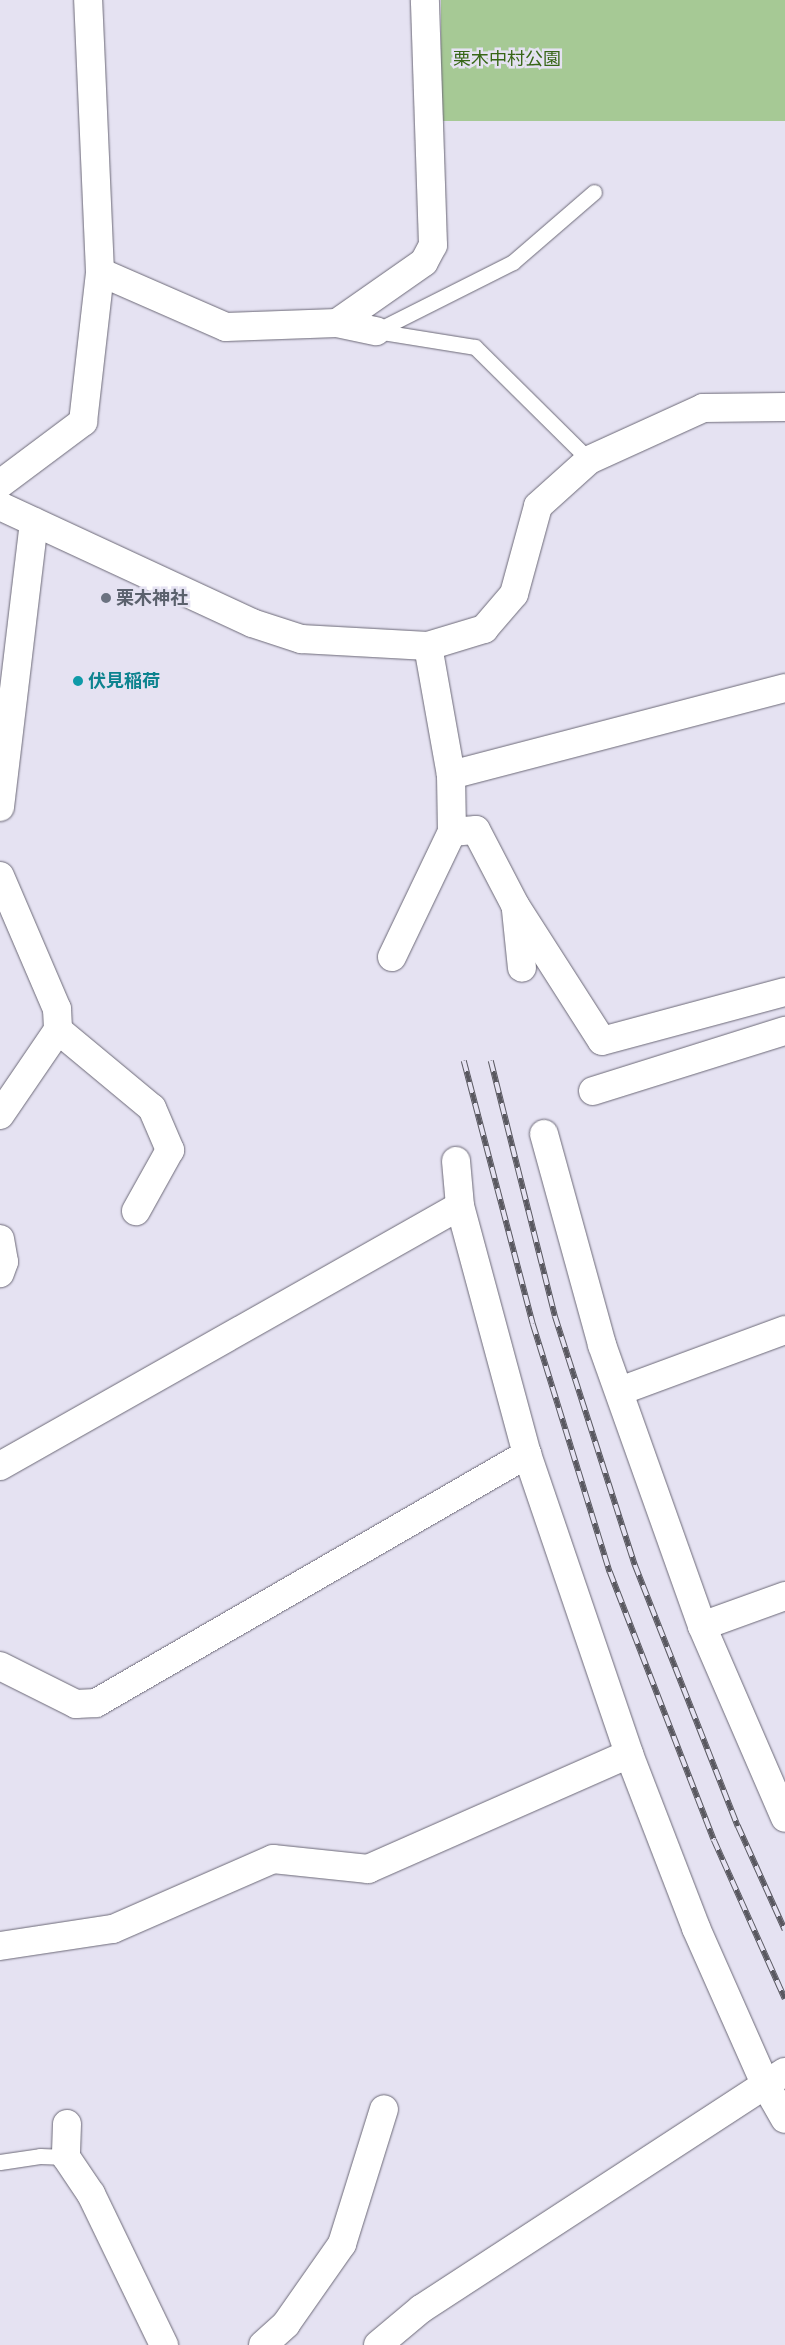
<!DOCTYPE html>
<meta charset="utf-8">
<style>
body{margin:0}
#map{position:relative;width:785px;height:2345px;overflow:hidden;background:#e5e2f2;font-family:Cabin,"Noto Sans JP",sans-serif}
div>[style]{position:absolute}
.green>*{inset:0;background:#a6c995;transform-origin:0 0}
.roads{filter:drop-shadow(0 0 1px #6c6977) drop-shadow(0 0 1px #6c6977)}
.service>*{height:15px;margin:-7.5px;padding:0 7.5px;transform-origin:7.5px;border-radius:7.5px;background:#fff}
.minor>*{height:28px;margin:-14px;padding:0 14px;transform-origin:14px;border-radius:14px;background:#fff}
.tertiary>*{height:28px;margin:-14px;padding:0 14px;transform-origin:14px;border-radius:14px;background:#fff}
.rail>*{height:5.5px;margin-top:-2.75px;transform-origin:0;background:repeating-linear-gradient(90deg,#e5e2f2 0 11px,#595860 0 22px);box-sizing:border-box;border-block:1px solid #595860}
.dots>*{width:14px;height:14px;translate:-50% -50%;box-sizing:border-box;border:2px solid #e5e2f2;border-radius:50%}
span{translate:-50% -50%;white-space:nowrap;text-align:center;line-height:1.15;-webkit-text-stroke:5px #e5e2f2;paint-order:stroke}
.park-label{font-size:18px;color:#376617}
.worship-label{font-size:18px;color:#5b616d;font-weight:700}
.left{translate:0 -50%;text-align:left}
.culture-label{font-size:18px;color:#0d838f;font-weight:700}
</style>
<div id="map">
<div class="green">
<div style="left:441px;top:0;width:344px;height:121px"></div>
</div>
<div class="roads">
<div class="service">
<div style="left:376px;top:331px;width:100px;rotate:9.2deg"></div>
<div style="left:475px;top:347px;width:161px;rotate:44.7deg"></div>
<div style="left:376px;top:331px;width:153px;rotate:-26.7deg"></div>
<div style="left:513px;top:262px;width:107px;rotate:-40.8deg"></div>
<div style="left:0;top:2162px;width:40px;rotate:-8.5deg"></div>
<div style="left:40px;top:2156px;width:26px;rotate:2deg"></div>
</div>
<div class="minor">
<div style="left:100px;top:272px;width:137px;rotate:23.6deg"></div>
<div style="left:226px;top:327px;width:111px;rotate:-2.1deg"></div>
<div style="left:337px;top:323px;width:106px;rotate:-35deg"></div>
<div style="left:424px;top:262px;width:19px;rotate:-62deg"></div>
<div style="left:433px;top:245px;width:245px;rotate:-91.9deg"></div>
<div style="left:337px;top:323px;width:40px;rotate:12deg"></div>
<div style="left:0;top:484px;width:104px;rotate:-36.8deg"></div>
<div style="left:83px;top:422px;width:151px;rotate:-83.5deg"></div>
<div style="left:100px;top:272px;width:272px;rotate:-92.5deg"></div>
<div style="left:0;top:506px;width:278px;rotate:24.9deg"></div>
<div style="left:252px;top:623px;width:52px;rotate:18.1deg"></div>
<div style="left:301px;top:639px;width:127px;rotate:3.2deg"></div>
<div style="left:428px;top:646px;width:59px;rotate:-16.9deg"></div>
<div style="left:484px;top:629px;width:46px;rotate:-49.4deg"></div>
<div style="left:514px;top:594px;width:91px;rotate:-74.7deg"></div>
<div style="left:538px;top:506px;width:69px;rotate:-42deg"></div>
<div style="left:589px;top:460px;width:125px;rotate:-24.5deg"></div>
<div style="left:703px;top:408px;width:82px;rotate:-0.7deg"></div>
<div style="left:428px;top:646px;width:131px;rotate:79.9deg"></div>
<div style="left:451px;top:775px;width:57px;rotate:89deg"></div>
<div style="left:452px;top:832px;width:24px;rotate:-5deg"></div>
<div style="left:476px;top:830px;width:85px;rotate:62.5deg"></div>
<div style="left:515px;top:905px;width:161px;rotate:57.4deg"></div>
<div style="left:602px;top:1041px;width:189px;rotate:-15deg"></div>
<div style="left:451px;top:775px;width:345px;rotate:-14.6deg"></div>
<div style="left:0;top:807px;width:287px;rotate:-83.2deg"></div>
<div style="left:0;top:876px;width:145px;rotate:66.8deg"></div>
<div style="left:57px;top:1009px;width:21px;rotate:87deg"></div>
<div style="left:58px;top:1030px;width:103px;rotate:124.3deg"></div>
<div style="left:516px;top:910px;width:58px;rotate:84.1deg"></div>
<div style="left:392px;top:957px;width:139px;rotate:-64.4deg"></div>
<div style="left:58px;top:1030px;width:122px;rotate:39.7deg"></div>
<div style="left:152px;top:1108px;width:46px;rotate:66.8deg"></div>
<div style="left:170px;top:1150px;width:70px;rotate:119.1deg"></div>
<div style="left:593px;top:1091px;width:201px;rotate:-17.4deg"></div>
<div style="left:544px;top:1134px;width:219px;rotate:74.6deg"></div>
<div style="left:602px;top:1345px;width:298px;rotate:70.4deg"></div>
<div style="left:702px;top:1626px;width:209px;rotate:66.6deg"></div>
<div style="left:456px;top:1161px;width:45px;rotate:84.9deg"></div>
<div style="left:0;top:1239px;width:23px;rotate:80deg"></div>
<div style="left:4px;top:1262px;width:12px;rotate:110deg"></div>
<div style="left:620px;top:1391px;width:176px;rotate:-20.3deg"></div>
<div style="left:0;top:1466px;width:528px;rotate:-29.48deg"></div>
<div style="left:460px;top:1206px;width:257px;rotate:74.9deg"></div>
<div style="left:527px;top:1454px;width:317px;rotate:71.2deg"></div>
<div style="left:629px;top:1754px;width:186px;rotate:68.9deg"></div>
<div style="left:696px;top:1928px;width:171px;rotate:66.1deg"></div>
<div style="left:765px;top:2084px;width:40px;rotate:60.3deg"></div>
<div style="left:702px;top:1626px;width:88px;rotate:-19.9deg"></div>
<div style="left:0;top:1666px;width:85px;rotate:26.6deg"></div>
<div style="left:76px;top:1704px;width:20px;rotate:-3deg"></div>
<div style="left:96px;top:1703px;width:498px;rotate:-30deg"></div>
<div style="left:0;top:1946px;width:114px;rotate:-8.6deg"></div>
<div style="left:113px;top:1929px;width:175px;rotate:-23.6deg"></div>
<div style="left:273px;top:1859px;width:96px;rotate:6deg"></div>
<div style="left:368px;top:1869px;width:285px;rotate:-23.8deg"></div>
<div style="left:67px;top:2124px;width:33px;rotate:92deg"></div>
<div style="left:66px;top:2157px;width:45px;rotate:56deg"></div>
<div style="left:91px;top:2194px;width:168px;rotate:64.2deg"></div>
<div style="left:263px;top:2345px;width:31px;rotate:-42deg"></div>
<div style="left:286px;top:2324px;width:98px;rotate:-55deg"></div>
<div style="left:342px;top:2244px;width:141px;rotate:-72.7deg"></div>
</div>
<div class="tertiary">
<div style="left:378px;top:2345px;width:56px;rotate:-39.9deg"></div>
<div style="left:421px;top:2309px;width:434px;rotate:-33.1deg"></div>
</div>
</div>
<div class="rail">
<div style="left:464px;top:1061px;width:272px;rotate:75.3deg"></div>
<div style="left:533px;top:1324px;width:260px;rotate:72.8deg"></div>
<div style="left:610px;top:1572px;width:287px;rotate:68.8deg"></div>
<div style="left:714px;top:1840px;width:174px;rotate:65.9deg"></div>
<div style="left:491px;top:1061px;width:263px;rotate:75.9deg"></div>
<div style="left:555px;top:1316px;width:262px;rotate:72.2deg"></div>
<div style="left:635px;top:1565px;width:281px;rotate:68.5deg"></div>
<div style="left:738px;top:1826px;width:114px;rotate:65.7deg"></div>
</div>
<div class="dots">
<div style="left:106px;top:598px;background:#6b7280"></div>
<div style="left:78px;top:681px;background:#0f9aa8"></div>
</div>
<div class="park-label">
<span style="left:507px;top:59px">栗木中村公園</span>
</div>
<div class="worship-label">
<span class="left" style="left:116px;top:598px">栗木神社</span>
</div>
<div class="culture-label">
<span class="left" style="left:88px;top:681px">伏見稲荷</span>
</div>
</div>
